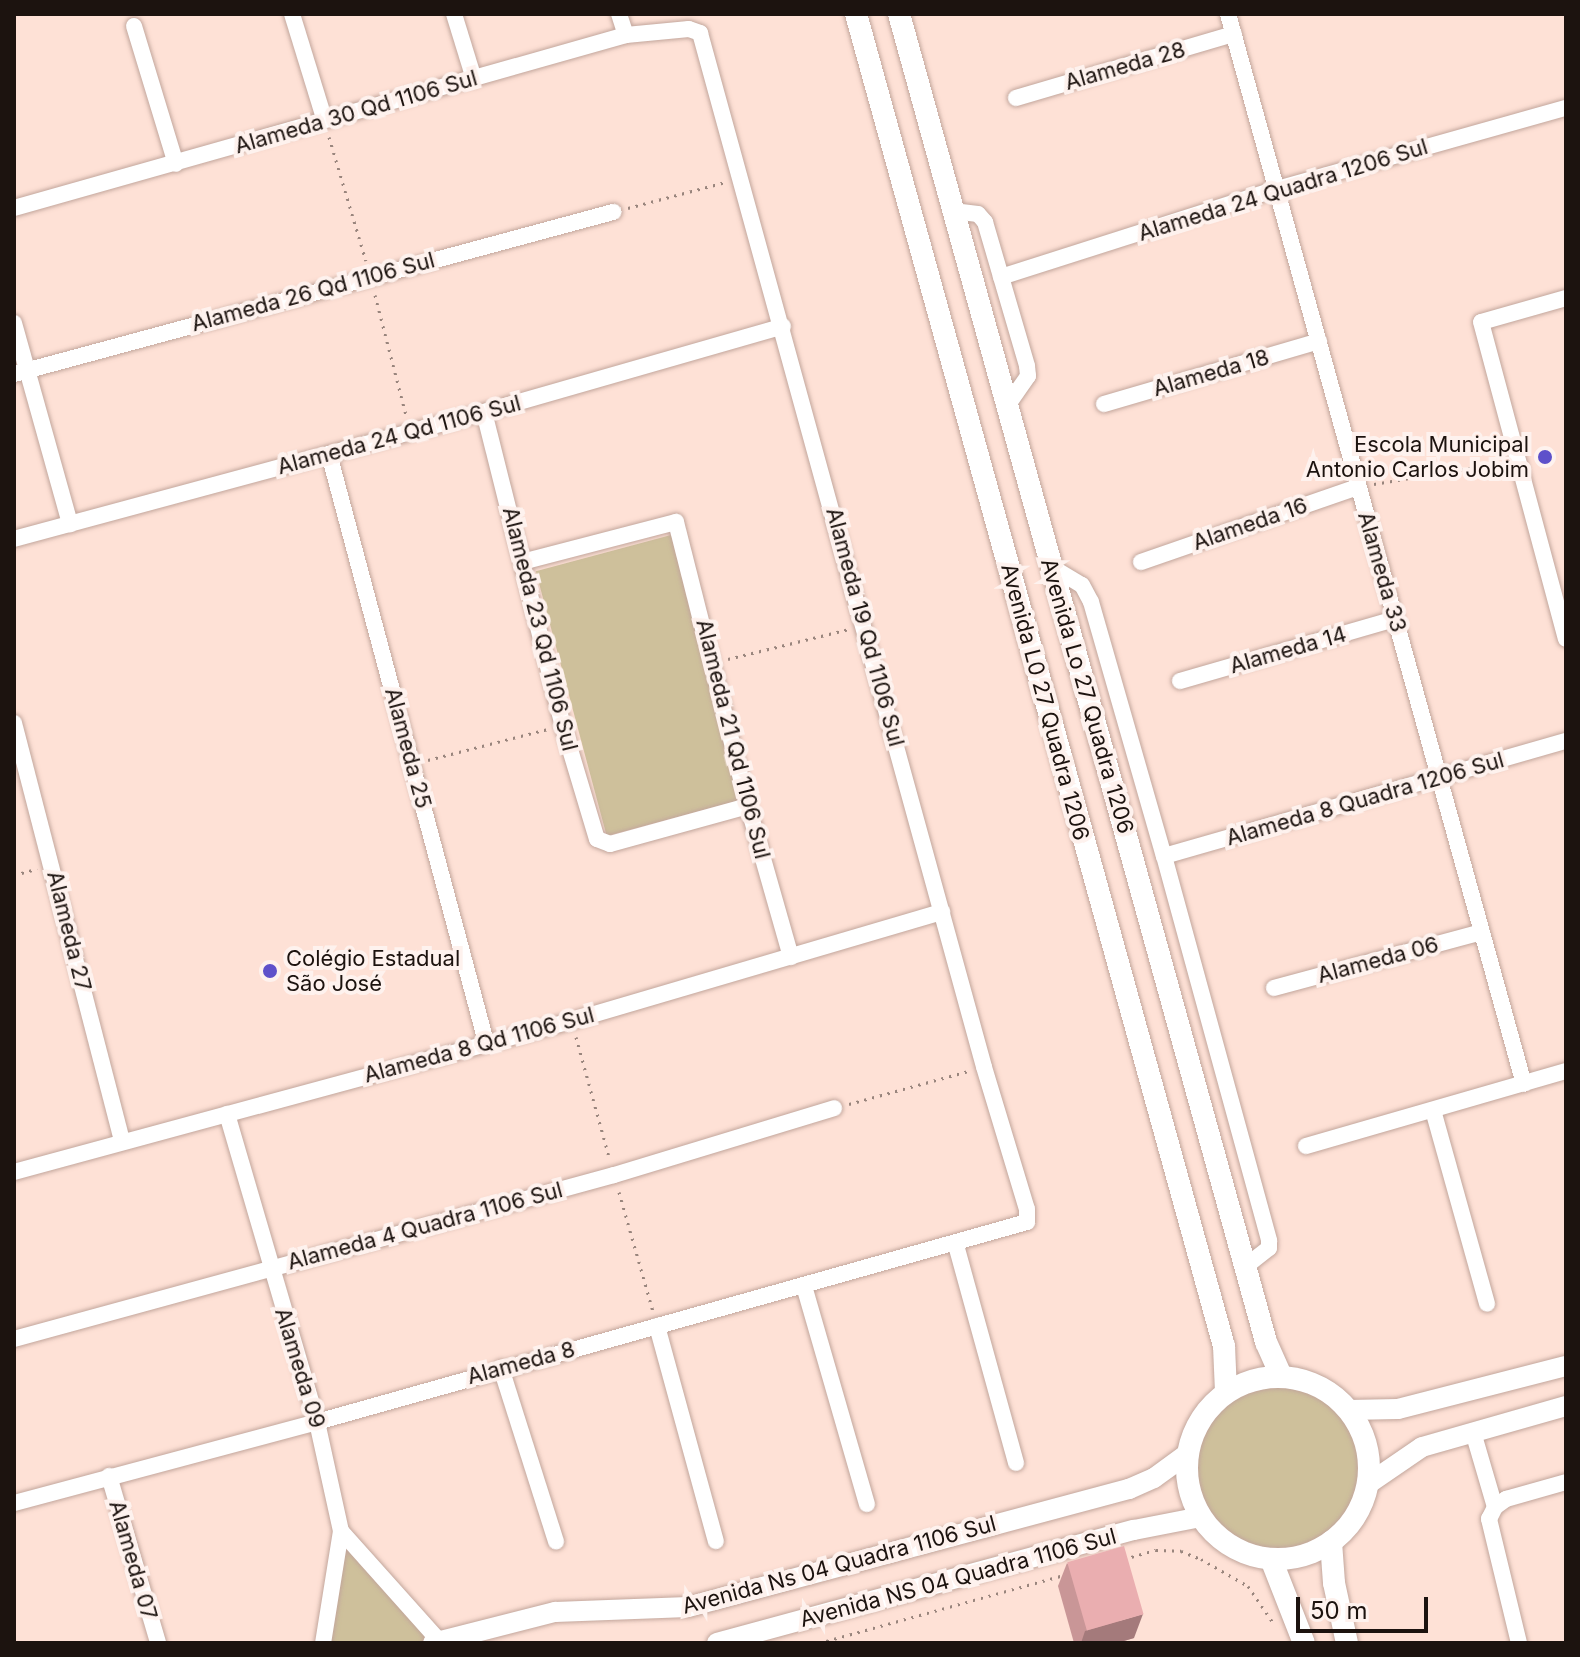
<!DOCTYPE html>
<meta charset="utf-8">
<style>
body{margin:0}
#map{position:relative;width:1580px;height:1657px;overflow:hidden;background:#fee1d6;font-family:Inter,sans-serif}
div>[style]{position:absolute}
.green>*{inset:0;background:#cec09b;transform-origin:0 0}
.path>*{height:3px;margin-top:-1.5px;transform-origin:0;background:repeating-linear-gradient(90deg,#99857d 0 2px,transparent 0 8px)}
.roads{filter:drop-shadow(0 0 2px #c2a69c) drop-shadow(0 0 2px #c2a69c)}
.minor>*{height:16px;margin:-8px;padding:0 8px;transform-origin:8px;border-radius:8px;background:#fff}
.tertiary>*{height:20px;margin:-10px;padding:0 10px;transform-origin:10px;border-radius:10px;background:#fff}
.secondary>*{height:22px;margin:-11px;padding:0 11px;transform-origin:11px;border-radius:11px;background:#fff}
.secondary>.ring{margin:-11px;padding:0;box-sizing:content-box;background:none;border:22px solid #fff;border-radius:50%}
.wall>*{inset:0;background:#c99697}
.shaded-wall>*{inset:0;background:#a47a7b}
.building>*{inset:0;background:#eaaeb0;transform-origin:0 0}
.dots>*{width:22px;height:22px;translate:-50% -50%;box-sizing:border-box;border:4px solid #fef2ee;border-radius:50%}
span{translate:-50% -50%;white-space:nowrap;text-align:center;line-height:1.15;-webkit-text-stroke:8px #fef2ee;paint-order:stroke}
.street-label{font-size:22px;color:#1c130f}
.poi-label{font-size:22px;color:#1c130f}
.right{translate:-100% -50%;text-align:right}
.left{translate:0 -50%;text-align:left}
.frame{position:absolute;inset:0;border:16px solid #1c130f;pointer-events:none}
.scale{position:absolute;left:1296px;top:1597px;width:132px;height:36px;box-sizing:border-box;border:4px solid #1c130f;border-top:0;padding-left:10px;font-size:24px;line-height:28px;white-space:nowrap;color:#1c130f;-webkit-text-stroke:6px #fef2ee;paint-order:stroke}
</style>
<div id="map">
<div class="green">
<div style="left:671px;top:535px;width:274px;height:140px;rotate:75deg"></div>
<div style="clip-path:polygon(1281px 1376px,1348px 1410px,1366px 1445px,1368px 1484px,1331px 1542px,1271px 1559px,1201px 1517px,1187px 1454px,1212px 1404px)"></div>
<div style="clip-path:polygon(341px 1531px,441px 1643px,323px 1643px)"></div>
</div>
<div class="path">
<div style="left:329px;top:137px;width:129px;rotate:73.4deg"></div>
<div style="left:628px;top:208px;width:101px;rotate:-14.9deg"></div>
<div style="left:375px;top:295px;width:124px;rotate:75.5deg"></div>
<div style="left:1374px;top:484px;width:128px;rotate:-9.5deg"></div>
<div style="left:728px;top:659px;width:125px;rotate:-13.9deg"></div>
<div style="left:428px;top:760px;width:124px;rotate:-14.5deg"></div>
<div style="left:14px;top:875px;width:24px;rotate:-15deg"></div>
<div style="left:576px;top:1037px;width:124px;rotate:74.6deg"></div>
<div style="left:849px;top:1104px;width:124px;rotate:-15.4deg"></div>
<div style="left:619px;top:1192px;width:124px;rotate:74.1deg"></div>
<div style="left:1124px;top:1559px;width:33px;rotate:-16deg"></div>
<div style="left:1156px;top:1550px;width:25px;rotate:2deg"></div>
<div style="left:1181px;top:1551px;width:22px;rotate:22deg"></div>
<div style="left:1201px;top:1559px;width:54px;rotate:29.9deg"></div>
<div style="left:1248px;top:1586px;width:46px;rotate:55.6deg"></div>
<div style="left:819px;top:1643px;width:257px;rotate:-15.5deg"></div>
</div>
<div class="roads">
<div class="minor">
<div style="left:292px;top:14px;width:109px;rotate:72.9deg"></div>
<div style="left:454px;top:14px;width:68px;rotate:72.9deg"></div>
<div style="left:619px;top:14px;width:22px;rotate:72deg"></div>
<div style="left:1228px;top:14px;width:1110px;rotate:74.54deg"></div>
<div style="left:134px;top:26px;width:144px;rotate:73.1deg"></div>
<div style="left:1016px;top:98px;width:227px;rotate:-16.4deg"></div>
<div style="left:14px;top:208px;width:636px;rotate:-15.78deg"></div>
<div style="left:626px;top:35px;width:63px;rotate:-5.4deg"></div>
<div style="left:689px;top:29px;width:12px;rotate:20deg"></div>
<div style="left:700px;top:33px;width:1072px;rotate:74.64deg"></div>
<div style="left:984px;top:1067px;width:148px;rotate:73.2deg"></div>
<div style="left:1027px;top:1209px;width:13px;rotate:90deg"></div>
<div style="left:1027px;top:1222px;width:738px;rotate:164.27deg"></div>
<div style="left:317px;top:1422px;width:314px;rotate:165deg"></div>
<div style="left:953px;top:211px;width:25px;rotate:7deg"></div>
<div style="left:978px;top:214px;width:11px;rotate:49deg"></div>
<div style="left:985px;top:222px;width:150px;rotate:73.7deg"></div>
<div style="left:1027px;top:366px;width:10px;rotate:84deg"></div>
<div style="left:1028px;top:376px;width:38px;rotate:125deg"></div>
<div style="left:1001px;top:277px;width:290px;rotate:-17.7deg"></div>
<div style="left:1277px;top:189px;width:300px;rotate:-15.7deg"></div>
<div style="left:1566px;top:298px;width:88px;rotate:164.2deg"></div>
<div style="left:1481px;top:322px;width:328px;rotate:75deg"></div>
<div style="left:14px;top:323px;width:209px;rotate:74.4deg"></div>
<div style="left:14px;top:374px;width:621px;rotate:-15.13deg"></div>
<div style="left:1104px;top:404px;width:224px;rotate:-16.3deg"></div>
<div style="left:484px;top:412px;width:324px;rotate:75.9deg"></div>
<div style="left:563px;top:726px;width:118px;rotate:73.3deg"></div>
<div style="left:597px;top:839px;width:14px;rotate:21deg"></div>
<div style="left:610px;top:844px;width:143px;rotate:-15.4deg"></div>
<div style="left:329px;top:454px;width:609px;rotate:75.05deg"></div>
<div style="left:14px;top:539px;width:487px;rotate:-15.1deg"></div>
<div style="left:484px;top:412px;width:311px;rotate:-16deg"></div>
<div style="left:522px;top:562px;width:159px;rotate:-14.6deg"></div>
<div style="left:676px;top:522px;width:293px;rotate:75.8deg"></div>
<div style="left:748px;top:806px;width:157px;rotate:74.1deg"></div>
<div style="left:1141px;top:562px;width:230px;rotate:-19.1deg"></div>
<div style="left:1050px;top:566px;width:37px;rotate:31deg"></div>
<div style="left:1082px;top:585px;width:19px;rotate:62deg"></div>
<div style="left:1091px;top:602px;width:264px;rotate:74deg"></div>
<div style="left:1164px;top:856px;width:399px;rotate:74.7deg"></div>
<div style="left:1269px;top:1241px;width:7px;rotate:90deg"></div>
<div style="left:1269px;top:1248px;width:31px;rotate:142deg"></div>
<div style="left:1180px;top:681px;width:224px;rotate:-16.1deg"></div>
<div style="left:14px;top:723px;width:431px;rotate:75.5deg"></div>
<div style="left:1164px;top:856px;width:418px;rotate:-16deg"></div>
<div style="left:1274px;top:988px;width:215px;rotate:-15.1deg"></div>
<div style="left:1433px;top:1110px;width:201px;rotate:74.4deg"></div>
<div style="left:227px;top:1114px;width:321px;rotate:73.7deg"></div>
<div style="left:317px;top:1422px;width:112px;rotate:77.6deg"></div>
<div style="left:341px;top:1531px;width:113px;rotate:99.1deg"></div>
<div style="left:1306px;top:1146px;width:271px;rotate:-16.1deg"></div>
<div style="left:14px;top:1172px;width:577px;rotate:-15.17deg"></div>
<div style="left:571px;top:1021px;width:387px;rotate:-16.4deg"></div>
<div style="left:956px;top:1245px;width:226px;rotate:74.6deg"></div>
<div style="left:804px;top:1286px;width:227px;rotate:73.9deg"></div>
<div style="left:657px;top:1326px;width:223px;rotate:74.7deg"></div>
<div style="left:14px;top:1339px;width:622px;rotate:-15.29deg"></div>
<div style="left:614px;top:1175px;width:230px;rotate:-16.9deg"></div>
<div style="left:501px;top:1368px;width:182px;rotate:72.4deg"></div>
<div style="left:1473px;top:1432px;width:78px;rotate:73.7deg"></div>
<div style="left:109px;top:1476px;width:174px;rotate:73.6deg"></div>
<div style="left:341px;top:1531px;width:150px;rotate:48.2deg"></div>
<div style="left:1519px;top:1643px;width:128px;rotate:-103.6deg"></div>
<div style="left:1489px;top:1519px;width:13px;rotate:-63deg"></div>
<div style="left:1495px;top:1507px;width:14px;rotate:-36deg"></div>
<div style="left:1506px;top:1499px;width:62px;rotate:-15.8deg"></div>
</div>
<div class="tertiary">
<div style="left:1348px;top:1410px;width:50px;rotate:-1.1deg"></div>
<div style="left:1398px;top:1409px;width:173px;rotate:-14.4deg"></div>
<div style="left:1368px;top:1484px;width:65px;rotate:-34.4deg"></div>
<div style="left:1422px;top:1447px;width:150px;rotate:-15.9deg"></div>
<div style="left:433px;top:1643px;width:126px;rotate:-14.3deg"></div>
<div style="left:555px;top:1612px;width:133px;rotate:-2.2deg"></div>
<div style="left:688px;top:1607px;width:457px;rotate:-15deg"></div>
<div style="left:1129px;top:1489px;width:27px;rotate:-24deg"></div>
<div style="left:1154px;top:1478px;width:41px;rotate:-36deg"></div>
<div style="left:717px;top:1643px;width:432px;rotate:-15.2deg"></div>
<div style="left:1134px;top:1530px;width:68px;rotate:-11deg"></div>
</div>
<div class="secondary">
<div style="left:856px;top:14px;width:1382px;rotate:74.56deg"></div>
<div style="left:1224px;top:1346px;width:46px;rotate:87.5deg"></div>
<div style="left:899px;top:14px;width:1378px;rotate:74.55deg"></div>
<div style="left:1266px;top:1342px;width:37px;rotate:66deg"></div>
<div class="ring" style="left:1187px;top:1377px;width:160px;height:160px"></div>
<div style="left:1331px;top:1542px;width:41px;rotate:85.8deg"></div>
<div style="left:1334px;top:1583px;width:61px;rotate:77.8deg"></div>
<div style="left:1271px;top:1559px;width:90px;rotate:68.6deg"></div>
</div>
</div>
<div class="wall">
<div style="clip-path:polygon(1067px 1563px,1134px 1638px,1117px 1643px,1074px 1643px,1058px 1586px)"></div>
</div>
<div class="shaded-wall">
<div style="clip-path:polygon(1143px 1614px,1134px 1638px,1117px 1643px,1081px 1643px,1085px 1631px)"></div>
</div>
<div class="building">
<div style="left:1124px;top:1546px;width:71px;height:59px;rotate:74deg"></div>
</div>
<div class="dots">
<div style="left:1545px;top:457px;background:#5e51ca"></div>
<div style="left:270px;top:971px;background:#5e51ca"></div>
</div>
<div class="street-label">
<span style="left:1125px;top:66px;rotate:-16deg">Alameda 28</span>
<span style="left:356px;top:112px;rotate:-16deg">Alameda 30 Qd 1106 Sul</span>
<span style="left:1283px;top:190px;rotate:-17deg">Alameda 24 Quadra 1206 Sul</span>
<span style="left:313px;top:292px;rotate:-15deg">Alameda 26 Qd 1106 Sul</span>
<span style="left:1211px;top:373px;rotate:-16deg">Alameda 18</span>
<span style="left:399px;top:435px;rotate:-15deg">Alameda 24 Qd 1106 Sul</span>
<span style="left:1250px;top:524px;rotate:-19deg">Alameda 16</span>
<span style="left:1382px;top:572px;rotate:74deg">Alameda 33</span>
<span style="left:865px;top:627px;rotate:75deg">Alameda 19 Qd 1106 Sul</span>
<span style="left:540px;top:629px;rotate:76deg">Alameda 23 Qd 1106 Sul</span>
<span style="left:1288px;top:650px;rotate:-16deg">Alameda 14</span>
<span style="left:1087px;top:696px;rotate:74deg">Avenida Lo 27 Quadra 1206</span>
<span style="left:1045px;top:702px;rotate:75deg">Avenida L0 27 Quadra 1206</span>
<span style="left:733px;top:739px;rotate:76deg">Alameda 21 Qd 1106 Sul</span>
<span style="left:408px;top:748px;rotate:75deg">Alameda 25</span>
<span style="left:1365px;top:799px;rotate:-16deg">Alameda 8 Quadra 1206 Sul</span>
<span style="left:69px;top:931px;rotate:76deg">Alameda 27</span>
<span style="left:1378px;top:960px;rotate:-15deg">Alameda 06</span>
<span style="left:479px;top:1045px;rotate:-15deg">Alameda 8 Qd 1106 Sul</span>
<span style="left:425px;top:1226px;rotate:-15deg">Alameda 4 Quadra 1106 Sul</span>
<span style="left:521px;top:1363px;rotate:-15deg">Alameda 8</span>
<span style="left:300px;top:1368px;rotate:73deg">Alameda 09</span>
<span style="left:133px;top:1560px;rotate:74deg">Alameda 07</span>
<span style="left:839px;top:1565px;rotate:-15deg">Avenida Ns 04 Quadra 1106 Sul</span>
<span style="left:958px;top:1578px;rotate:-15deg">Avenida NS 04 Quadra 1106 Sul</span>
</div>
<div class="poi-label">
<span class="right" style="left:1529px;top:457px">Escola Municipal<br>Antonio Carlos Jobim</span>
<span class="left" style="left:286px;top:971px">Colégio Estadual<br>São José</span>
</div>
<div class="frame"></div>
<div class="scale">50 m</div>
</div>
